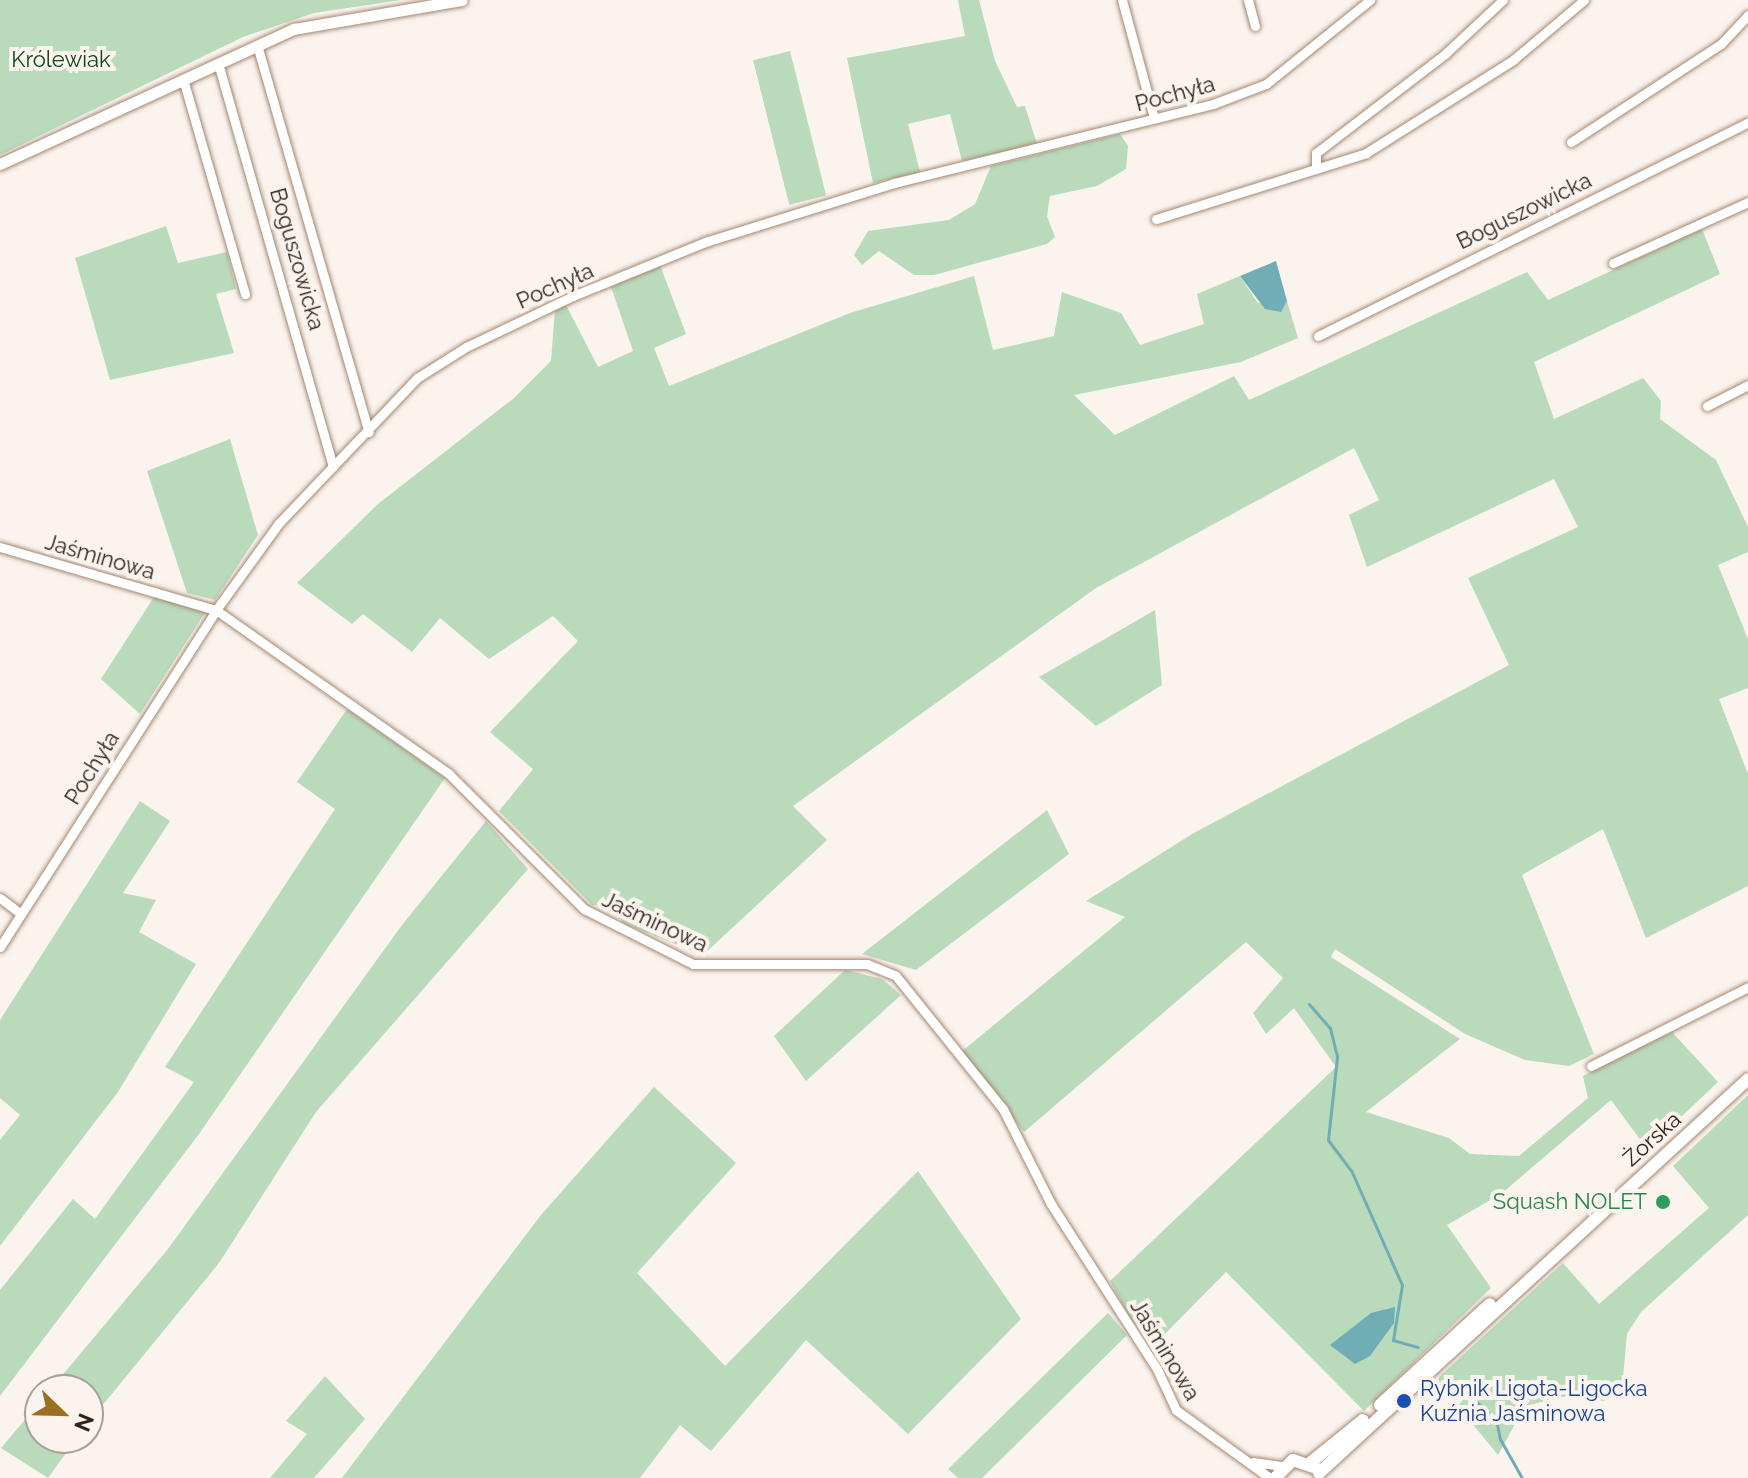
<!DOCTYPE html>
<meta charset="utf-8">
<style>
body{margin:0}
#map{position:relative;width:1748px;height:1478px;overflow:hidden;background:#faf3ee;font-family:Raleway,sans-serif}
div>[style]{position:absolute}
.green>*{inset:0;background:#badabc;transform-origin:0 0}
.water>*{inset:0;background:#70adb5}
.stream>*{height:3px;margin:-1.5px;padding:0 1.5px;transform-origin:1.5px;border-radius:1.5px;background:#70adb5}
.roads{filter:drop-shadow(0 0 2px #a4876f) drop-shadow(0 0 2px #a4876f)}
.minor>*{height:9px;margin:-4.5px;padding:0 4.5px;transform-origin:4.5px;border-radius:4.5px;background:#fff}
.tertiary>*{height:11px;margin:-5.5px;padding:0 5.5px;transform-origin:5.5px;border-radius:5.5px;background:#fff}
.secondary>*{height:12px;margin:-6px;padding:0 6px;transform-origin:6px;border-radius:6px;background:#fff}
.dots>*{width:22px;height:22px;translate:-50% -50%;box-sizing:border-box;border:4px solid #faf3ee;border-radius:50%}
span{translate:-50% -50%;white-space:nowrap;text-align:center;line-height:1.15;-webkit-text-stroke:8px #faf3ee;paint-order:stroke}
.park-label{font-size:22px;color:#10481b}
.street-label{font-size:22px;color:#30241a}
.leisure-label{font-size:22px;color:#27864d}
.right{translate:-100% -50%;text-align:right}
.transit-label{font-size:22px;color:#164399}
.left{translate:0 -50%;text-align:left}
.north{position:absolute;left:24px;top:1374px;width:80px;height:80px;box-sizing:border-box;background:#faf3ee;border:2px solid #a9a099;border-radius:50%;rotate:113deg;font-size:22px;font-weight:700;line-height:32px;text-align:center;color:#30241a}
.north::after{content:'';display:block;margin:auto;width:28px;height:36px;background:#9d6d20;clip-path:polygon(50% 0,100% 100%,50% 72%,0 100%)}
</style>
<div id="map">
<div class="green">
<div style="clip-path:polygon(0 0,401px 0,314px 13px,243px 37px,0 155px)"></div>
<div style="clip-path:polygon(958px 0,979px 0,995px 61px,1017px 107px,1025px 106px,1037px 144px,962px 161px,950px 114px,908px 124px,920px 172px,873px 183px,847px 58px,965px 36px)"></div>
<div style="left:790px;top:51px;width:149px;height:38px;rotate:76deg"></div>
<div style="clip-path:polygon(1120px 134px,1128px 146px,1126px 169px,1097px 186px,1050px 196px,1047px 216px,1055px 237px,1047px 244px,934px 275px,914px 275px,879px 251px,862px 265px,854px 255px,868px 231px,949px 220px,975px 204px,991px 166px)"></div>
<div style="clip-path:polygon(166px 226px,178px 263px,227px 252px,236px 289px,216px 294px,234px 353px,110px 380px,75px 258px)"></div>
<div style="clip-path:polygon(1702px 229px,1720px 274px,1534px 362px,1554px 419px,1643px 378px,1661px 401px,1660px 419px,1716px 460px,1748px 527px,1748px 552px,1718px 565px,1748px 639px,1748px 688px,1719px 699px,1748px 774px,1748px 886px,1646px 938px,1603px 829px,1522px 875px,1594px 1054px,1569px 1066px,1525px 1060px,1465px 1034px,1335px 949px,1331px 957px,1460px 1039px,1366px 1112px,1449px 1138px,1470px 1154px,1519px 1156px,1588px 1098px,1583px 1076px,1672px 1032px,1718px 1082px,1647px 1149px,1611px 1100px,1501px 1194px,1447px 1225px,1491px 1288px,1364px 1411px,1226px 1272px,1154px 1345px,1131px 1320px,1110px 1281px,1336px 1067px,1294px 1008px,1266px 1034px,1253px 1013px,1283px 978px,1246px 942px,1024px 1132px,961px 1052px,1125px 917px,1086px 901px,1192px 834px,1509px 665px,1468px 578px,1578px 527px,1554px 479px,1367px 567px,1349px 515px,1379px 500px,1354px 448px,1096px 588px,793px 806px,827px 840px,703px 955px,625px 924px,607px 906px,592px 905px,499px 811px,533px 769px,490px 732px,578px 641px,553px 616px,489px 659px,440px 618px,412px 652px,363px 614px,352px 624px,297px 583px,378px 504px,514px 398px,551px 361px,555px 309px,566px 305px,598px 367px,633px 351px,611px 287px,660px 265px,686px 334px,654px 348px,669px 386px,850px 313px,974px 276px,993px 350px,1054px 336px,1062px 292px,1121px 313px,1140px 345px,1204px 324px,1197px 294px,1240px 276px,1257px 302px,1281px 311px,1287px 301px,1298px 338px,1241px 362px,1074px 395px,1115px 435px,1234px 376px,1249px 400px,1527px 272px,1548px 300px)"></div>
<div style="clip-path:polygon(230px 439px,258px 535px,215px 600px,187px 593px,147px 471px)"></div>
<div style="clip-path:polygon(154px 597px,206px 611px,140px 714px,101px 679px)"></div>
<div style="clip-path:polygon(1155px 610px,1162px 685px,1096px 726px,1039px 677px)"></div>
<div style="clip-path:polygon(347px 709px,445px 778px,199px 1134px,0 1396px,0 1290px,73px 1199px,95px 1219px,194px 1082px,165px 1067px,335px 809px,297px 782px)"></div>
<div style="clip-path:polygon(140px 801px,170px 821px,123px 893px,156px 900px,139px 932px,196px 964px,118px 1092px,0 1246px,0 1140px,20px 1115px,0 1098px,0 1020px)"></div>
<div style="clip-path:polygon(1047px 810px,1069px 854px,916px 970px,862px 954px)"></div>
<div style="clip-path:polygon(486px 821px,528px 869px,316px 1112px,219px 1263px,88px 1423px,88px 1390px,50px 1390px,168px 1249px,402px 925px)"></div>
<div style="clip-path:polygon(845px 970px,882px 979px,901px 995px,806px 1081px,774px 1036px)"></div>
<div style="clip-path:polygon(654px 1087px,736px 1163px,637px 1273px,725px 1366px,918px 1171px,1021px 1319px,908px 1434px,806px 1340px,711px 1451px,680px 1425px,640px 1478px,342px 1478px,541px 1215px)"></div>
<div style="clip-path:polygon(1748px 1095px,1748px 1215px,1641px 1312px,1627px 1334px,1622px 1388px,1604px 1401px,1567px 1396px,1525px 1406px,1498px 1455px,1438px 1382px,1439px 1377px,1563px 1263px,1599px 1304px,1709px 1208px,1673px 1166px)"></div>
<div style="clip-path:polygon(1108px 1313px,1127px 1335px,982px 1478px,958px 1478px,948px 1469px)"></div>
<div style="clip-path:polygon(325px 1376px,365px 1419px,314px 1478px,270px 1478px,307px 1434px,286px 1421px)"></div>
<div style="clip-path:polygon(40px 1402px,40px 1438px,77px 1438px,48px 1478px,1px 1448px)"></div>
</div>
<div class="water">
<div style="clip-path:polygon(1276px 261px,1287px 301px,1281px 312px,1265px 309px,1240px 276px)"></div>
<div style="clip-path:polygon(1395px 1307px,1394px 1323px,1370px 1356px,1355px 1364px,1330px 1345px,1371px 1313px)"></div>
</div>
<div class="stream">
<div style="left:1309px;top:1004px;width:32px;rotate:49deg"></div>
<div style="left:1330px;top:1028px;width:30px;rotate:76deg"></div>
<div style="left:1337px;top:1057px;width:83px;rotate:96.2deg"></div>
<div style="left:1328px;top:1140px;width:38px;rotate:53deg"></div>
<div style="left:1351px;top:1170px;width:126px;rotate:66.1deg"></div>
<div style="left:1402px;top:1285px;width:56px;rotate:99.3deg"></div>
<div style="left:1393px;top:1340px;width:26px;rotate:16deg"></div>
<div style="left:1447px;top:1376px;width:65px;rotate:41.3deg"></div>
<div style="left:1496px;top:1419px;width:20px;rotate:79deg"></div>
<div style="left:1500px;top:1439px;width:45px;rotate:60.6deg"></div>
</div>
<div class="roads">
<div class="minor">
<div style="left:1122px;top:0;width:122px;rotate:74.8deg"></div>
<div style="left:1248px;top:0;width:27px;rotate:75deg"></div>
<div style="left:257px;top:45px;width:403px;rotate:73.9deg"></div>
<div style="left:218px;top:63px;width:420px;rotate:74.1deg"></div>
<div style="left:183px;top:79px;width:224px;rotate:73.9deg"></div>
<div style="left:1571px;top:142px;width:179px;rotate:-33.2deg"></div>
<div style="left:1721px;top:44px;width:40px;rotate:-47deg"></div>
<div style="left:1316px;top:169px;width:16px;rotate:-90deg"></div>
<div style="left:1316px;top:153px;width:163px;rotate:-37.5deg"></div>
<div style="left:1445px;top:54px;width:79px;rotate:-43deg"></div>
<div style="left:1156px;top:219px;width:220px;rotate:-17.4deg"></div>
<div style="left:1366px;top:153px;width:174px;rotate:-32.3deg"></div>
<div style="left:1513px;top:60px;width:93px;rotate:-40.2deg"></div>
<div style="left:1613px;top:263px;width:148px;rotate:-24.3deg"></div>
<div style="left:1318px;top:336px;width:480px;rotate:-26.4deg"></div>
<div style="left:1707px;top:406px;width:46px;rotate:-27.1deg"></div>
<div style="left:0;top:547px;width:225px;rotate:16.3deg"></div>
<div style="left:216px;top:610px;width:285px;rotate:35.1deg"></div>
<div style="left:449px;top:774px;width:191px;rotate:45deg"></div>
<div style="left:584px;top:909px;width:122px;rotate:26.8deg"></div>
<div style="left:693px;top:964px;width:174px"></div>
<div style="left:867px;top:964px;width:31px;rotate:22deg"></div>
<div style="left:896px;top:976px;width:171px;rotate:51.2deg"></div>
<div style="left:1003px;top:1109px;width:106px;rotate:63.2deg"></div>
<div style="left:1051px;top:1204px;width:196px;rotate:57.3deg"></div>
<div style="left:1157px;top:1369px;width:45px;rotate:65.1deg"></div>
<div style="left:1176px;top:1410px;width:116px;rotate:35.9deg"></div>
<div style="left:0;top:898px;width:26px;rotate:37deg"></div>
<div style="left:0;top:947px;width:400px;rotate:-57.3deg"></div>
<div style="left:216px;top:610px;width:107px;rotate:-54.1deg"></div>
<div style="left:279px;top:523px;width:200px;rotate:-46.4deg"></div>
<div style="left:417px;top:378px;width:58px;rotate:-32.3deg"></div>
<div style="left:466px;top:347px;width:119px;rotate:-25.5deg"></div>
<div style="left:573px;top:296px;width:143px;rotate:-22.2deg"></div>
<div style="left:705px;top:242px;width:198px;rotate:-17.3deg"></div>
<div style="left:894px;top:183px;width:329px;rotate:-13.9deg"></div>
<div style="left:1213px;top:104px;width:57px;rotate:-20.7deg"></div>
<div style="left:1266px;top:84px;width:134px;rotate:-38.9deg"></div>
<div style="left:1591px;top:1066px;width:176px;rotate:-26.7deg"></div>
<div style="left:1253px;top:1462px;width:28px;rotate:8deg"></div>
</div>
<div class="tertiary">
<div style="left:0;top:164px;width:324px;rotate:-24.7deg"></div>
<div style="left:294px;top:29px;width:170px;rotate:-9.8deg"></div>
</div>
<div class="secondary">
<div style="left:1380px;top:1405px;width:149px;rotate:-42.6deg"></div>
<div style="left:1310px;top:1463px;width:68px;rotate:-39.1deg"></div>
<div style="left:1319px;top:1473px;width:582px;rotate:-42.56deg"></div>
<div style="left:1275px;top:1478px;width:25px;rotate:-45deg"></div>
<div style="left:1293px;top:1460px;width:24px;rotate:19deg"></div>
</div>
</div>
<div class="dots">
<div style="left:1663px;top:1202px;background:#2e9e5b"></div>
<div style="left:1404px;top:1401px;background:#1a4fb4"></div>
</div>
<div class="park-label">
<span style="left:61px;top:60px">Królewiak</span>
</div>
<div class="street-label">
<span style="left:1175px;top:94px;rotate:-15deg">Pochyła</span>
<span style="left:1524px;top:211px;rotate:-26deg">Boguszowicka</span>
<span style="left:297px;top:259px;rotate:74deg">Boguszowicka</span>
<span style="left:555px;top:286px;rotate:-24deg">Pochyła</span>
<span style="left:100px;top:557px;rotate:16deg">Jaśminowa</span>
<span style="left:92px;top:768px;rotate:-58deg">Pochyła</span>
<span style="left:655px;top:922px;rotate:25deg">Jaśminowa</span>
<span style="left:1652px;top:1139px;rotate:-42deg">Żorska</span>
<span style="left:1165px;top:1350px;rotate:59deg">Jaśminowa</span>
</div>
<div class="leisure-label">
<span class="right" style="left:1647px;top:1202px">Squash NOLET</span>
</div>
<div class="transit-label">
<span class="left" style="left:1420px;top:1401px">Rybnik Ligota-Ligocka<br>Kuźnia Jaśminowa</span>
</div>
<div class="north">N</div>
</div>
